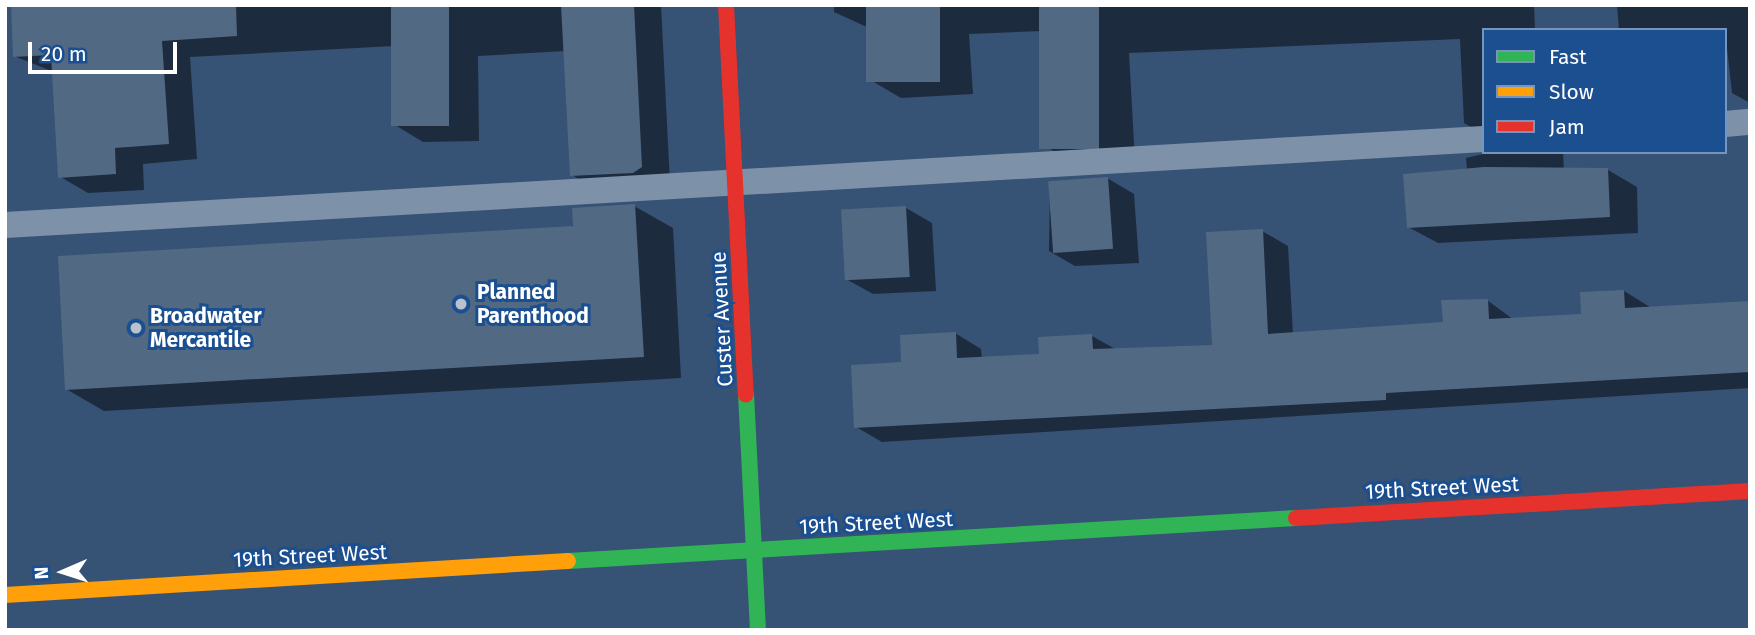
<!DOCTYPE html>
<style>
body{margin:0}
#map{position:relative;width:1755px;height:635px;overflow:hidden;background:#365274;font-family:"Fira Sans",sans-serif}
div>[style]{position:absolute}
.shadow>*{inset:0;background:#0007}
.building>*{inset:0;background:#526984;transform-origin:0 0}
.lane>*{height:26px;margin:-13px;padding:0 13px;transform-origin:13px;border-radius:13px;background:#7d92a8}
.fast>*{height:16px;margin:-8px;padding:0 8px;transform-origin:8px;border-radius:8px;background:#30b455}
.slow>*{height:16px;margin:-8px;padding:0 8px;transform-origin:8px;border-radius:8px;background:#ff9f0a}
.jam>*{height:16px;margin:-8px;padding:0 8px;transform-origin:8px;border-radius:8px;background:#e5322d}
.dots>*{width:19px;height:19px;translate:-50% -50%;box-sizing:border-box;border:4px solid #1b4f8f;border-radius:50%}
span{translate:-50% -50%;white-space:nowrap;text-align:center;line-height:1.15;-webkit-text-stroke:6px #1b4f8f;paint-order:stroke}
.poi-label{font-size:21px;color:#fff;font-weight:700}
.left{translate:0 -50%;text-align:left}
.street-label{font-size:21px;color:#fff}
.frame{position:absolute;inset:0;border:7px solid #fff;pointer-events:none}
.legend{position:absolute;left:1482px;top:28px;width:245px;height:126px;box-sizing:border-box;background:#1b4f8f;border:2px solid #7695bc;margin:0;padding:9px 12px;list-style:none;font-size:21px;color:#fff}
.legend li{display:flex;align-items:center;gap:14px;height:35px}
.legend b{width:35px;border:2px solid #7695bc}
.north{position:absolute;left:28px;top:537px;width:70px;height:70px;-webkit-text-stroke:5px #1b4f8f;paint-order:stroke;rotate:267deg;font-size:19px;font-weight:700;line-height:28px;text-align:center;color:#fff}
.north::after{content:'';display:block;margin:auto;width:24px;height:32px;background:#fff;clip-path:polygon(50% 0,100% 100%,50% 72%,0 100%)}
.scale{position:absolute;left:28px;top:42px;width:149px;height:32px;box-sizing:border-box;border:4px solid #fff;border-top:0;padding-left:9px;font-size:21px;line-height:24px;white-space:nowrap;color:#fff;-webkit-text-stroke:5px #1b4f8f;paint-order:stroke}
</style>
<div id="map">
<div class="shadow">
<div style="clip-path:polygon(13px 5px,661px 5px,670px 183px,600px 192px,572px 175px,565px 51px,478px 56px,479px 141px,423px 142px,395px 125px,394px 46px,190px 57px,197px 159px,143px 164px,144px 190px,88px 193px,59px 176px,54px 72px,14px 56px)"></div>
<div style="clip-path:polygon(834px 5px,1534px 5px,1535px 30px,1484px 30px,1484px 135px,1464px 123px,1460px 39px,1129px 53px,1135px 161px,1078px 164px,1048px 148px,1042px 31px,969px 34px,973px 94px,901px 98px,872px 81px,869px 28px,834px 12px)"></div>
<div style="clip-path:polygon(1617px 5px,1750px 5px,1750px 103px,1732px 93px,1725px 30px,1619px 30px)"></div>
<div style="clip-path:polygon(1492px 152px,1563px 152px,1564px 171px,1608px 170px,1637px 187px,1638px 233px,1438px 243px,1408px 227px,1467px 170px,1466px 158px)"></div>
<div style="clip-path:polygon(1107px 178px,1134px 194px,1139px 263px,1075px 266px,1049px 251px,1050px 182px)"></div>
<div style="clip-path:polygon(634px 206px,673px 228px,681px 378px,104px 411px,66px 389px)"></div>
<div style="clip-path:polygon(906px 208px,932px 223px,936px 291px,873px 294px,846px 279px)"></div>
<div style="clip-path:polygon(1262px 231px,1288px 246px,1293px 334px,1444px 324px,1487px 300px,1514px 320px,1583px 316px,1624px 291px,1650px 307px,1750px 303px,1750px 388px,882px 442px,856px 427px,903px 364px,955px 333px,981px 349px,982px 359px,1040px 356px,1092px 336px,1117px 350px,1214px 346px)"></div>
</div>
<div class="building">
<div style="clip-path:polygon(11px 5px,236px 5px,237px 36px,162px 41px,169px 144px,115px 148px,116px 174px,58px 178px,51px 55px,13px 57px)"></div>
<div style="left:391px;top:5px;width:58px;height:121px"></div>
<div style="clip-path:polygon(561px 5px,634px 5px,642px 167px,633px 173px,570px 176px)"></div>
<div style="left:866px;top:5px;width:74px;height:77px"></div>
<div style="left:1039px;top:5px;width:60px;height:144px"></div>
<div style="clip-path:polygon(1484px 167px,1608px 168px,1610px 217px,1407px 228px,1403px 174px)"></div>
<div style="left:1108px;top:177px;width:72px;height:60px;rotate:86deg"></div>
<div style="clip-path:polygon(635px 204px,644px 357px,65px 390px,58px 256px,573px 226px,572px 208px)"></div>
<div style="left:906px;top:206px;width:71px;height:65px;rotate:87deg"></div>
<div style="clip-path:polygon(1263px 229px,1268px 334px,1443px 322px,1441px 300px,1488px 299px,1489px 319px,1581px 314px,1580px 292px,1624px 290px,1625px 308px,1750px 301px,1750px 372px,1386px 393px,1386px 400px,854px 428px,851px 365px,901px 362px,900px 335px,956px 332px,957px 358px,1039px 354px,1038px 337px,1092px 334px,1093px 349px,1212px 345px,1206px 232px)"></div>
</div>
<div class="lane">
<div style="left:1725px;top:124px;width:25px;rotate:-5deg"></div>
<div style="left:5px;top:225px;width:1481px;rotate:-3.33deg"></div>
</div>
<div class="fast">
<div style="left:746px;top:394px;width:236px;rotate:87.1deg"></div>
<div style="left:568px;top:561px;width:729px;rotate:-3.38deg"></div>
</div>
<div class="slow">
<div style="left:5px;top:595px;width:564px;rotate:-3.46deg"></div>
</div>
<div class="jam">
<div style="left:726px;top:5px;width:390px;rotate:87.1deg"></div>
<div style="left:1296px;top:518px;width:455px;rotate:-3.4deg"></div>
</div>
<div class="dots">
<div style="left:461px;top:304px;background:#b9c2ce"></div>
<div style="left:136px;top:328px;background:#b9c2ce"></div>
</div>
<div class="poi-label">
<span class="left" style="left:477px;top:304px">Planned<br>Parenthood</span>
<span class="left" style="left:150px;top:328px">Broadwater<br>Mercantile</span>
</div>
<div class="street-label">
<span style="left:722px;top:319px;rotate:-93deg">Custer Avenue</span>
<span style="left:1442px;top:488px;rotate:-3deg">19th Street West</span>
<span style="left:876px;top:523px;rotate:-3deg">19th Street West</span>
<span style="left:310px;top:556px;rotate:-3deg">19th Street West</span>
</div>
<div class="frame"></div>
<ul class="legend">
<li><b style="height:9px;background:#30b455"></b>Fast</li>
<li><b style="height:9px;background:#ff9f0a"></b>Slow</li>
<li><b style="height:9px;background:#e5322d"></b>Jam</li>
</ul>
<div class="north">N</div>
<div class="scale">20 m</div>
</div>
